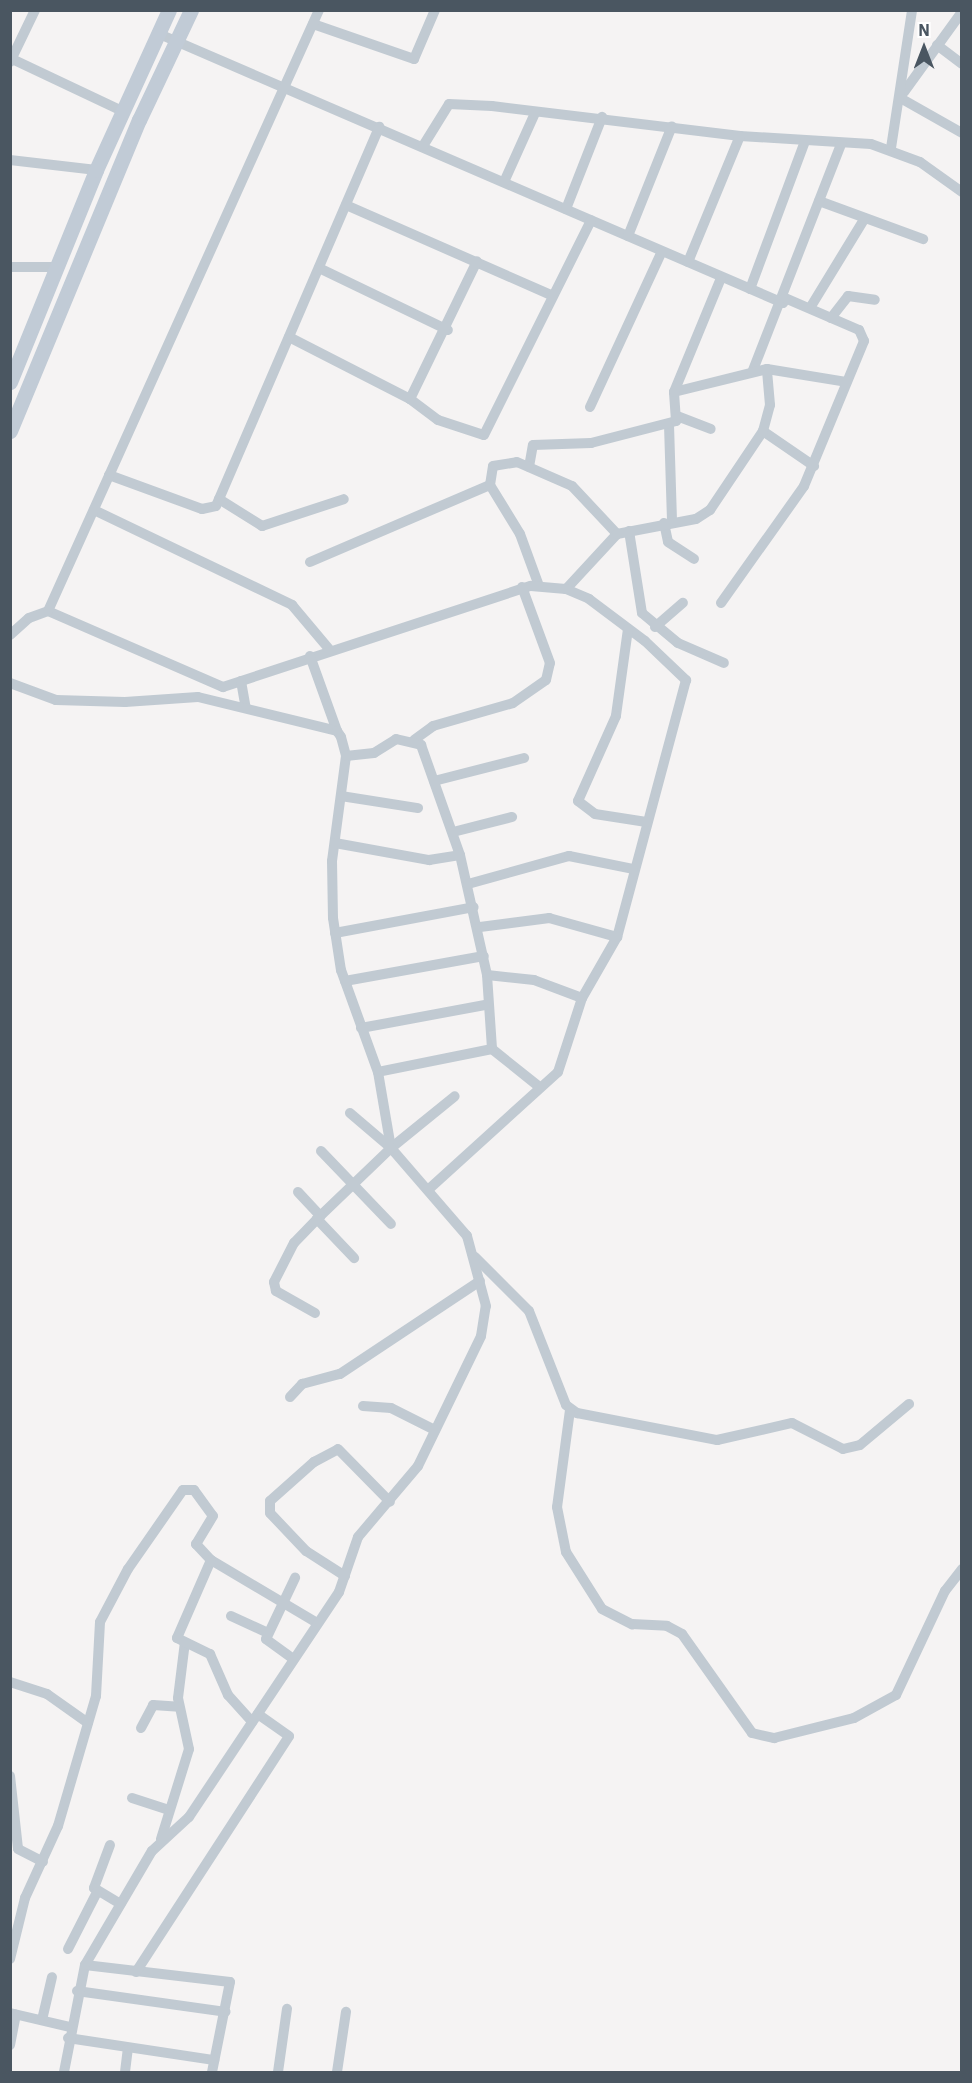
<!DOCTYPE html>
<style>
body{margin:0}
#map{position:relative;width:972px;height:2083px;overflow:hidden;background:#f5f3f3;font-family:"IBM Plex Sans",sans-serif}
div>[style]{position:absolute}
.minor>*{height:10px;margin:-5px;padding:0 5px;transform-origin:5px;border-radius:5px;background:#c1cad2}
.secondary>*{height:15px;margin:-7.5px;padding:0 7.5px;transform-origin:7.5px;border-radius:7.5px;background:#c1cbd6}
span{translate:-50% -50%;white-space:nowrap;text-align:center;line-height:1.15;-webkit-text-stroke:4.5px #fff;paint-order:stroke}
.frame{position:absolute;inset:0;border:12px solid #4a5661;pointer-events:none}
.north{position:absolute;left:894px;top:18px;width:60px;height:60px;-webkit-text-stroke:4px #fff;paint-order:stroke;rotate:0deg;font-size:16px;font-weight:700;line-height:24px;text-align:center;color:#4a5661}
.north::after{content:'';display:block;margin:auto;width:21px;height:27px;background:#4a5661;clip-path:polygon(50% 0,100% 100%,50% 72%,0 100%)}
</style>
<div id="map">
<div class="minor">
<div style="left:313px;top:24px;width:107px;rotate:19.1deg"></div>
<div style="left:414px;top:59px;width:53px;rotate:-66.8deg"></div>
<div style="left:157px;top:33px;width:682px;rotate:23.33deg"></div>
<div style="left:937px;top:45px;width:31px;rotate:37deg"></div>
<div style="left:10px;top:58px;width:124px;rotate:25.3deg"></div>
<div style="left:10px;top:62px;width:58px;rotate:-64.3deg"></div>
<div style="left:904px;top:92px;width:99px;rotate:-54.1deg"></div>
<div style="left:902px;top:99px;width:69px;rotate:29.5deg"></div>
<div style="left:423px;top:146px;width:49px;rotate:-58.2deg"></div>
<div style="left:449px;top:104px;width:43px;rotate:2.7deg"></div>
<div style="left:492px;top:106px;width:250px;rotate:6.9deg"></div>
<div style="left:740px;top:136px;width:131px;rotate:3.5deg"></div>
<div style="left:871px;top:144px;width:52px;rotate:20.2deg"></div>
<div style="left:920px;top:162px;width:52px;rotate:35.5deg"></div>
<div style="left:891px;top:148px;width:140px;rotate:-81.3deg"></div>
<div style="left:10px;top:160px;width:87px;rotate:6.6deg"></div>
<div style="left:504px;top:182px;width:76px;rotate:-65.8deg"></div>
<div style="left:819px;top:201px;width:111px;rotate:20.1deg"></div>
<div style="left:346px;top:205px;width:226px;rotate:23.7deg"></div>
<div style="left:566px;top:209px;width:99px;rotate:-68.6deg"></div>
<div style="left:628px;top:236px;width:118px;rotate:-68.2deg"></div>
<div style="left:688px;top:262px;width:136px;rotate:-67.6deg"></div>
<div style="left:10px;top:267px;width:48px"></div>
<div style="left:319px;top:268px;width:143px;rotate:25.7deg"></div>
<div style="left:750px;top:289px;width:158px;rotate:-69.6deg"></div>
<div style="left:810px;top:308px;width:105px;rotate:-58.6deg"></div>
<div style="left:831px;top:318px;width:28px;rotate:-52deg"></div>
<div style="left:848px;top:296px;width:27px;rotate:8deg"></div>
<div style="left:289px;top:337px;width:136px;rotate:27.1deg"></div>
<div style="left:410px;top:399px;width:35px;rotate:37deg"></div>
<div style="left:438px;top:420px;width:48px;rotate:18.1deg"></div>
<div style="left:484px;top:435px;width:240px;rotate:-63.5deg"></div>
<div style="left:753px;top:370px;width:243px;rotate:-68.7deg"></div>
<div style="left:674px;top:392px;width:96px;rotate:-13.9deg"></div>
<div style="left:767px;top:369px;width:80px;rotate:9.3deg"></div>
<div style="left:410px;top:399px;width:153px;rotate:-64.1deg"></div>
<div style="left:590px;top:407px;width:170px;rotate:-65.2deg"></div>
<div style="left:677px;top:416px;width:36px;rotate:21deg"></div>
<div style="left:669px;top:425px;width:97px;rotate:88.2deg"></div>
<div style="left:763px;top:431px;width:62px;rotate:34.5deg"></div>
<div style="left:529px;top:467px;width:22px;rotate:-80deg"></div>
<div style="left:533px;top:445px;width:58px;rotate:-2deg"></div>
<div style="left:591px;top:443px;width:88px;rotate:-14.5deg"></div>
<div style="left:676px;top:421px;width:29px;rotate:-94deg"></div>
<div style="left:674px;top:392px;width:123px;rotate:-67.6deg"></div>
<div style="left:109px;top:475px;width:99px;rotate:20.1deg"></div>
<div style="left:202px;top:509px;width:14px;rotate:-12deg"></div>
<div style="left:216px;top:506px;width:413px;rotate:-66.7deg"></div>
<div style="left:490px;top:485px;width:19px;rotate:-81deg"></div>
<div style="left:493px;top:466px;width:24px;rotate:-9deg"></div>
<div style="left:517px;top:462px;width:60px;rotate:23.6deg"></div>
<div style="left:572px;top:486px;width:66px;rotate:46.8deg"></div>
<div style="left:617px;top:534px;width:75px;rotate:132.8deg"></div>
<div style="left:219px;top:499px;width:51px;rotate:32.1deg"></div>
<div style="left:262px;top:526px;width:86px;rotate:-18.2deg"></div>
<div style="left:94px;top:510px;width:220px;rotate:25.6deg"></div>
<div style="left:292px;top:605px;width:57px;rotate:49.9deg"></div>
<div style="left:664px;top:523px;width:19px;rotate:78deg"></div>
<div style="left:668px;top:542px;width:31px;rotate:33deg"></div>
<div style="left:629px;top:531px;width:83px;rotate:81deg"></div>
<div style="left:642px;top:613px;width:47px;rotate:39.8deg"></div>
<div style="left:678px;top:643px;width:50px;rotate:23.5deg"></div>
<div style="left:617px;top:534px;width:80px;rotate:-10.8deg"></div>
<div style="left:696px;top:519px;width:17px;rotate:-33deg"></div>
<div style="left:710px;top:510px;width:95px;rotate:-56.1deg"></div>
<div style="left:763px;top:431px;width:27px;rotate:-75deg"></div>
<div style="left:770px;top:405px;width:36px;rotate:-95deg"></div>
<div style="left:310px;top:562px;width:196px;rotate:-23.2deg"></div>
<div style="left:490px;top:485px;width:57px;rotate:58.5deg"></div>
<div style="left:520px;top:534px;width:55px;rotate:69.9deg"></div>
<div style="left:721px;top:603px;width:143px;rotate:-54.6deg"></div>
<div style="left:804px;top:486px;width:157px;rotate:-67.5deg"></div>
<div style="left:864px;top:341px;width:12px;rotate:-114deg"></div>
<div style="left:859px;top:330px;width:81px;rotate:-156.6deg"></div>
<div style="left:48px;top:611px;width:191px;rotate:23.5deg"></div>
<div style="left:223px;top:687px;width:324px;rotate:-18.2deg"></div>
<div style="left:531px;top:586px;width:35px;rotate:5deg"></div>
<div style="left:566px;top:589px;width:25px;rotate:23deg"></div>
<div style="left:589px;top:599px;width:70px;rotate:36.9deg"></div>
<div style="left:645px;top:641px;width:57px;rotate:43.6deg"></div>
<div style="left:686px;top:680px;width:266px;rotate:105deg"></div>
<div style="left:617px;top:937px;width:70px;rotate:119.8deg"></div>
<div style="left:582px;top:998px;width:51px;rotate:-159.4deg"></div>
<div style="left:534px;top:980px;width:47px;rotate:-173.9deg"></div>
<div style="left:655px;top:627px;width:37px;rotate:-41deg"></div>
<div style="left:628px;top:629px;width:88px;rotate:97.9deg"></div>
<div style="left:616px;top:716px;width:93px;rotate:114.1deg"></div>
<div style="left:578px;top:801px;width:21px;rotate:37deg"></div>
<div style="left:595px;top:814px;width:52px;rotate:8.9deg"></div>
<div style="left:10px;top:635px;width:25px;rotate:-42deg"></div>
<div style="left:29px;top:618px;width:20px;rotate:-20deg"></div>
<div style="left:48px;top:611px;width:659px;rotate:-65.73deg"></div>
<div style="left:310px;top:656px;width:80px;rotate:70.2deg"></div>
<div style="left:241px;top:681px;width:27px;rotate:80deg"></div>
<div style="left:10px;top:683px;width:49px;rotate:20.3deg"></div>
<div style="left:56px;top:700px;width:69px;rotate:1.7deg"></div>
<div style="left:125px;top:702px;width:73px;rotate:-3.9deg"></div>
<div style="left:198px;top:697px;width:143px;rotate:13.7deg"></div>
<div style="left:337px;top:731px;width:7px;rotate:56deg"></div>
<div style="left:341px;top:737px;width:20px;rotate:75deg"></div>
<div style="left:346px;top:756px;width:106px;rotate:97.6deg"></div>
<div style="left:332px;top:861px;width:57px;rotate:89deg"></div>
<div style="left:333px;top:918px;width:53px;rotate:81.3deg"></div>
<div style="left:341px;top:970px;width:109px;rotate:70.1deg"></div>
<div style="left:378px;top:1072px;width:77px;rotate:80.3deg"></div>
<div style="left:391px;top:1148px;width:103px;rotate:136.2deg"></div>
<div style="left:317px;top:1219px;width:54px;rotate:46.5deg"></div>
<div style="left:414px;top:740px;width:24px;rotate:-36deg"></div>
<div style="left:433px;top:726px;width:83px;rotate:-16deg"></div>
<div style="left:513px;top:703px;width:40px;rotate:-34.9deg"></div>
<div style="left:546px;top:680px;width:17px;rotate:-77deg"></div>
<div style="left:550px;top:663px;width:81px;rotate:-110.2deg"></div>
<div style="left:346px;top:756px;width:28px;rotate:-6deg"></div>
<div style="left:374px;top:753px;width:26px;rotate:-32deg"></div>
<div style="left:396px;top:739px;width:26px;rotate:13deg"></div>
<div style="left:421px;top:745px;width:117px;rotate:70.5deg"></div>
<div style="left:460px;top:855px;width:123px;rotate:77.3deg"></div>
<div style="left:487px;top:975px;width:74px;rotate:86.1deg"></div>
<div style="left:492px;top:1049px;width:116px;rotate:168.6deg"></div>
<div style="left:434px;top:781px;width:93px;rotate:-14.3deg"></div>
<div style="left:341px;top:796px;width:78px;rotate:8.9deg"></div>
<div style="left:453px;top:832px;width:61px;rotate:-14.3deg"></div>
<div style="left:335px;top:843px;width:96px;rotate:10.3deg"></div>
<div style="left:429px;top:860px;width:31px;rotate:-9deg"></div>
<div style="left:468px;top:884px;width:105px;rotate:-15.5deg"></div>
<div style="left:569px;top:856px;width:65px;rotate:11.5deg"></div>
<div style="left:480px;top:927px;width:70px;rotate:-7.4deg"></div>
<div style="left:549px;top:918px;width:71px;rotate:15.6deg"></div>
<div style="left:335px;top:933px;width:141px;rotate:-10.6deg"></div>
<div style="left:345px;top:981px;width:141px;rotate:-10.2deg"></div>
<div style="left:361px;top:1028px;width:126px;rotate:-10.5deg"></div>
<div style="left:492px;top:1049px;width:58px;rotate:38.7deg"></div>
<div style="left:391px;top:1148px;width:82px;rotate:-39.1deg"></div>
<div style="left:321px;top:1151px;width:101px;rotate:46.2deg"></div>
<div style="left:429px;top:1189px;width:174px;rotate:-42.2deg"></div>
<div style="left:558px;top:1072px;width:78px;rotate:-72deg"></div>
<div style="left:298px;top:1192px;width:33px;rotate:47deg"></div>
<div style="left:475px;top:1257px;width:76px;rotate:45deg"></div>
<div style="left:529px;top:1311px;width:101px;rotate:68.5deg"></div>
<div style="left:566px;top:1405px;width:14px;rotate:36deg"></div>
<div style="left:577px;top:1413px;width:143px;rotate:10.9deg"></div>
<div style="left:717px;top:1440px;width:77px;rotate:-12.8deg"></div>
<div style="left:792px;top:1423px;width:57px;rotate:27deg"></div>
<div style="left:843px;top:1449px;width:17px;rotate:-13deg"></div>
<div style="left:860px;top:1445px;width:64px;rotate:-39.9deg"></div>
<div style="left:315px;top:1313px;width:45px;rotate:-150.6deg"></div>
<div style="left:276px;top:1291px;width:9px;rotate:-103deg"></div>
<div style="left:274px;top:1282px;width:44px;rotate:-62.9deg"></div>
<div style="left:294px;top:1243px;width:33px;rotate:-46deg"></div>
<div style="left:290px;top:1397px;width:18px;rotate:-47deg"></div>
<div style="left:302px;top:1384px;width:39px;rotate:-15deg"></div>
<div style="left:340px;top:1374px;width:168px;rotate:-33.6deg"></div>
<div style="left:363px;top:1406px;width:28px;rotate:4deg"></div>
<div style="left:391px;top:1408px;width:49px;rotate:26.6deg"></div>
<div style="left:570px;top:1410px;width:98px;rotate:97.6deg"></div>
<div style="left:557px;top:1507px;width:46px;rotate:78.7deg"></div>
<div style="left:566px;top:1552px;width:67px;rotate:57.7deg"></div>
<div style="left:602px;top:1609px;width:34px;rotate:27deg"></div>
<div style="left:632px;top:1624px;width:35px;rotate:3deg"></div>
<div style="left:667px;top:1626px;width:17px;rotate:28deg"></div>
<div style="left:682px;top:1634px;width:121px;rotate:54.7deg"></div>
<div style="left:752px;top:1733px;width:23px;rotate:13deg"></div>
<div style="left:774px;top:1738px;width:82px;rotate:-14deg"></div>
<div style="left:854px;top:1718px;width:48px;rotate:-28.7deg"></div>
<div style="left:896px;top:1695px;width:115px;rotate:-64.8deg"></div>
<div style="left:945px;top:1591px;width:28px;rotate:-52deg"></div>
<div style="left:211px;top:1560px;width:123px;rotate:30.7deg"></div>
<div style="left:345px;top:1576px;width:46px;rotate:-147.3deg"></div>
<div style="left:306px;top:1551px;width:52px;rotate:-133.5deg"></div>
<div style="left:270px;top:1513px;width:12px;rotate:-90deg"></div>
<div style="left:270px;top:1501px;width:59px;rotate:-41.6deg"></div>
<div style="left:314px;top:1462px;width:27px;rotate:-28deg"></div>
<div style="left:338px;top:1449px;width:74px;rotate:45.5deg"></div>
<div style="left:231px;top:1616px;width:41px;rotate:24.7deg"></div>
<div style="left:292px;top:1658px;width:32px;rotate:-144deg"></div>
<div style="left:266px;top:1639px;width:68px;rotate:-64.6deg"></div>
<div style="left:10px;top:1682px;width:39px;rotate:18deg"></div>
<div style="left:47px;top:1694px;width:50px;rotate:35.3deg"></div>
<div style="left:141px;top:1728px;width:26px;rotate:-62deg"></div>
<div style="left:153px;top:1705px;width:26px;rotate:4deg"></div>
<div style="left:10px;top:1776px;width:73px;rotate:83.7deg"></div>
<div style="left:18px;top:1849px;width:28px;rotate:27deg"></div>
<div style="left:132px;top:1798px;width:38px;rotate:18deg"></div>
<div style="left:161px;top:1839px;width:94px;rotate:-72.7deg"></div>
<div style="left:189px;top:1749px;width:52px;rotate:-102.2deg"></div>
<div style="left:178px;top:1698px;width:56px;rotate:-82.9deg"></div>
<div style="left:110px;top:1845px;width:46px;rotate:110.4deg"></div>
<div style="left:94px;top:1888px;width:31px;rotate:31deg"></div>
<div style="left:68px;top:1949px;width:64px;rotate:-63deg"></div>
<div style="left:10px;top:1959px;width:63px;rotate:-76.2deg"></div>
<div style="left:25px;top:1898px;width:79px;rotate:-65.4deg"></div>
<div style="left:58px;top:1826px;width:135px;rotate:-73.7deg"></div>
<div style="left:96px;top:1696px;width:74px;rotate:-86.9deg"></div>
<div style="left:100px;top:1622px;width:60px;rotate:-62.2deg"></div>
<div style="left:128px;top:1569px;width:96px;rotate:-55.2deg"></div>
<div style="left:183px;top:1490px;width:11px"></div>
<div style="left:194px;top:1490px;width:32px;rotate:54deg"></div>
<div style="left:213px;top:1516px;width:33px;rotate:121deg"></div>
<div style="left:196px;top:1544px;width:22px;rotate:47deg"></div>
<div style="left:211px;top:1560px;width:85px;rotate:113.6deg"></div>
<div style="left:177px;top:1638px;width:37px;rotate:26deg"></div>
<div style="left:210px;top:1654px;width:45px;rotate:66.3deg"></div>
<div style="left:228px;top:1695px;width:36px;rotate:48deg"></div>
<div style="left:85px;top:1965px;width:146px;rotate:6.7deg"></div>
<div style="left:230px;top:1982px;width:92px;rotate:101.3deg"></div>
<div style="left:136px;top:1972px;width:281px;rotate:-57deg"></div>
<div style="left:289px;top:1736px;width:38px;rotate:-145deg"></div>
<div style="left:77px;top:1991px;width:150px;rotate:8deg"></div>
<div style="left:10px;top:2013px;width:62px;rotate:13.1deg"></div>
<div style="left:42px;top:2020px;width:44px;rotate:-76.9deg"></div>
<div style="left:68px;top:2038px;width:148px;rotate:8.6deg"></div>
<div style="left:10px;top:2045px;width:31px;rotate:-79deg"></div>
<div style="left:64px;top:2072px;width:109px;rotate:-78.9deg"></div>
<div style="left:85px;top:1965px;width:132px;rotate:-59.6deg"></div>
<div style="left:152px;top:1851px;width:50px;rotate:-42.6deg"></div>
<div style="left:189px;top:1817px;width:270px;rotate:-56.3deg"></div>
<div style="left:339px;top:1592px;width:58px;rotate:-70.9deg"></div>
<div style="left:358px;top:1537px;width:93px;rotate:-49.8deg"></div>
<div style="left:418px;top:1466px;width:144px;rotate:-64.1deg"></div>
<div style="left:481px;top:1336px;width:30px;rotate:-81deg"></div>
<div style="left:486px;top:1306px;width:73px;rotate:-105.2deg"></div>
<div style="left:467px;top:1236px;width:116px;rotate:-130.8deg"></div>
<div style="left:391px;top:1148px;width:54px;rotate:-139.5deg"></div>
<div style="left:125px;top:2072px;width:24px;rotate:-83deg"></div>
<div style="left:278px;top:2072px;width:64px;rotate:-81.9deg"></div>
<div style="left:337px;top:2072px;width:61px;rotate:-81.5deg"></div>
</div>
<div class="secondary">
<div style="left:10px;top:382px;width:229px;rotate:-67.9deg"></div>
<div style="left:96px;top:170px;width:176px;rotate:-65.5deg"></div>
<div style="left:10px;top:431px;width:337px;rotate:-67.5deg"></div>
<div style="left:139px;top:120px;width:122px;rotate:-64.7deg"></div>
</div>
<div class="frame"></div>
<div class="north">N</div>
</div>
